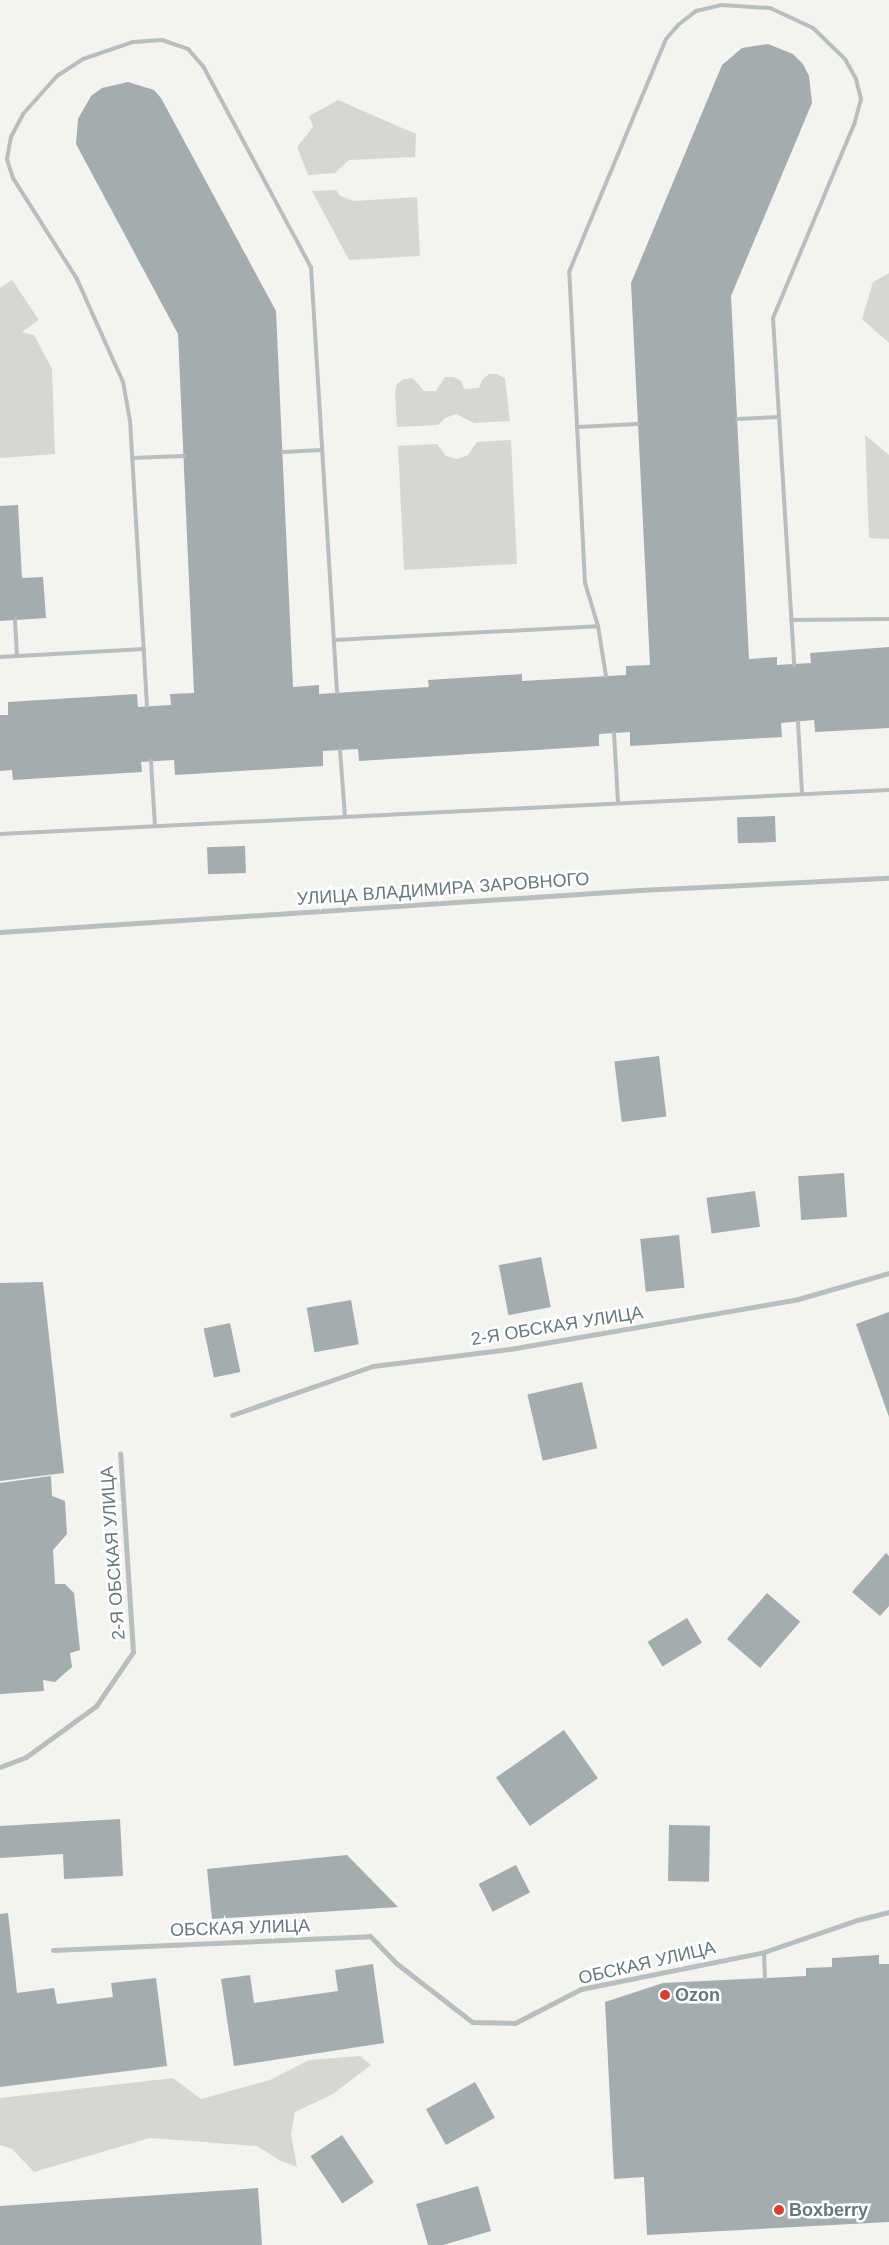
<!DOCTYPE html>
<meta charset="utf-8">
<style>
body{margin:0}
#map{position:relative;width:889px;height:2245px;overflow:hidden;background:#f4f3f0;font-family:Arial,sans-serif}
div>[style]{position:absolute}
.green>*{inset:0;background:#d4d8d0}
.building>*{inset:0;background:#a3acaf;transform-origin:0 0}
.service>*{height:4px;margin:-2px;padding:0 2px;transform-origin:2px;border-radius:2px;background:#b8bec0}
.minor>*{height:5px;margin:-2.5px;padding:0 2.5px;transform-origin:2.5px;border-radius:2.5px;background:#b8bec0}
.dots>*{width:14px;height:14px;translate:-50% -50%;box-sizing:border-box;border:2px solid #fff;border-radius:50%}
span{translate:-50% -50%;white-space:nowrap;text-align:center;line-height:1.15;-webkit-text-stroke:5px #fff;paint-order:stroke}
.street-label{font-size:18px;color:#65777f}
.poi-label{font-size:18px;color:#65777f;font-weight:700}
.left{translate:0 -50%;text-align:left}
</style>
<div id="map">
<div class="green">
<div style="clip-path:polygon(338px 100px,416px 134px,415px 157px,349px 160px,335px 173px,308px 175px,297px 147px,313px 127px,309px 116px)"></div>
<div style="clip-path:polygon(336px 190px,340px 196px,354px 201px,417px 197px,420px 256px,349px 260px,312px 191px)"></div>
<div style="clip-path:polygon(889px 273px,889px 343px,862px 319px,873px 282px)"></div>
<div style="clip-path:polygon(12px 280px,39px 320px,22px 332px,34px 335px,52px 369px,55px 454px,0 458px,0 288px)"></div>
<div style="clip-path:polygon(489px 374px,497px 374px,505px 378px,510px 421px,474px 423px,456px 414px,445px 418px,438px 425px,397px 427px,395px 393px,397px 384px,404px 379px,413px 378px,424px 391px,436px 391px,445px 377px,454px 377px,461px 381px,464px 389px,479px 388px,482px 380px)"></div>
<div style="clip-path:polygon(865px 435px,889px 455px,889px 539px,869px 538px)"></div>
<div style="clip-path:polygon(511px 440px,517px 564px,404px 570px,398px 446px,437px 444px,446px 456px,457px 459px,468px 455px,477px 442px)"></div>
<div style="clip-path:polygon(360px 2056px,371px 2065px,333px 2094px,295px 2112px,291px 2134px,297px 2167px,281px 2161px,257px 2146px,150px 2138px,34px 2172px,12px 2149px,0 2145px,0 2098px,173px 2078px,201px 2099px,270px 2080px,309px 2060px)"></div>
</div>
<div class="building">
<div style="clip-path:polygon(768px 44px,793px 54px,803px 64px,809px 76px,812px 103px,731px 296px,749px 659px,777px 657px,777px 665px,811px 663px,810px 653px,889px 647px,889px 728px,815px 732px,814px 720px,781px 723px,782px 737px,630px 746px,630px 732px,614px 733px,599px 734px,599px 746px,359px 761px,358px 749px,323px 751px,323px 766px,175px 775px,174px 760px,141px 762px,142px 772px,13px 780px,12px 770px,0 771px,0 715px,8px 715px,8px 702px,137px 694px,138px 707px,171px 705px,170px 694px,194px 693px,178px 334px,76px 144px,78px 119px,91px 96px,102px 88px,128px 82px,154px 90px,161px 98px,276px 311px,293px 687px,319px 685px,319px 694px,429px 687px,428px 680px,522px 674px,522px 681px,626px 675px,626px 666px,650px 665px,631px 283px,722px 65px,742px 48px)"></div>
<div style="clip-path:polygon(18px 505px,22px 578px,43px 577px,46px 618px,0 621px,0 506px)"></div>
<div style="left:775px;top:816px;width:26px;height:38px;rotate:88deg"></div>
<div style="left:245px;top:846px;width:27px;height:38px;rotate:88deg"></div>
<div style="left:659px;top:1056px;width:61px;height:45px;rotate:83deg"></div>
<div style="left:844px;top:1173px;width:44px;height:46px;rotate:86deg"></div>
<div style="left:755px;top:1191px;width:36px;height:49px;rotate:82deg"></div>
<div style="left:679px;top:1235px;width:53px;height:39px;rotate:84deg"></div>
<div style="left:541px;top:1257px;width:51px;height:43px;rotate:79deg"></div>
<div style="clip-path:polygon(43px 1282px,64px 1473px,0 1481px,0 1283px)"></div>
<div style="left:351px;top:1300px;width:45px;height:45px;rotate:80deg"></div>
<div style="clip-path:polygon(889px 1312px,889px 1417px,856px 1324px)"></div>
<div style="left:230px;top:1323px;width:50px;height:27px;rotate:78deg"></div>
<div style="left:582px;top:1382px;width:68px;height:56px;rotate:77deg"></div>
<div style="clip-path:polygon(51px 1476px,52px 1496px,65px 1501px,67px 1534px,53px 1550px,55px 1584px,65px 1584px,74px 1593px,80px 1650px,70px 1653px,72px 1667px,55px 1682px,43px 1680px,44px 1691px,0 1694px,0 1483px)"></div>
<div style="clip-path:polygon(886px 1553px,889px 1556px,889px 1606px,880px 1616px,852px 1592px)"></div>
<div style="left:767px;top:1593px;width:44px;height:61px;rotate:41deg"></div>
<div style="left:687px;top:1618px;width:29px;height:46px;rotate:59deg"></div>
<div style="left:564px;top:1730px;width:59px;height:83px;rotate:55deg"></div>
<div style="clip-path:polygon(120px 1819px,123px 1876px,64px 1879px,63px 1854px,0 1858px,0 1826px)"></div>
<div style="left:669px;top:1825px;width:41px;height:56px;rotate:1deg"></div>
<div style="clip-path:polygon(347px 1855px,398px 1907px,212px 1919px,207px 1869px)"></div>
<div style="left:516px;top:1865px;width:31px;height:42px;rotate:63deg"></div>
<div style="clip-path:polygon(8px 1913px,17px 1993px,54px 1988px,57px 2004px,113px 1997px,111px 1983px,156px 1978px,167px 2066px,0 2087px,0 1914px)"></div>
<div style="clip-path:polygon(879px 1955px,879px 1964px,889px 1964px,889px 2222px,647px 2235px,644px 2177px,614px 2179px,605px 2002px,663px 1983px,806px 1976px,806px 1968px,832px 1967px,832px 1958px)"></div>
<div style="clip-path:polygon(373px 1964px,384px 2043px,234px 2066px,221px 1979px,250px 1975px,254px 2003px,338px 1991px,335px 1970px)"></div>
<div style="left:475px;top:2082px;width:41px;height:56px;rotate:61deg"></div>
<div style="left:342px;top:2135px;width:57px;height:38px;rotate:56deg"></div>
<div style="clip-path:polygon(478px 2186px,491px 2231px,443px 2245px,428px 2245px,416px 2204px)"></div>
<div style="clip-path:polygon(258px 2188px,262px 2245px,0 2245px,0 2206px)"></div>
</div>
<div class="service">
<div style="left:737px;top:419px;width:42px;rotate:-2.7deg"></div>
<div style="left:577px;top:427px;width:61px;rotate:-2.8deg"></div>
<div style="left:283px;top:452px;width:39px;rotate:-3deg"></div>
<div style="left:132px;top:458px;width:52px;rotate:-2.2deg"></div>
<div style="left:15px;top:620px;width:36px;rotate:87deg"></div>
<div style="left:791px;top:620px;width:98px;rotate:-0.6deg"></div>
<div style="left:334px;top:640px;width:264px;rotate:-3deg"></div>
<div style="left:0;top:657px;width:144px;rotate:-3.2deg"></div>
<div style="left:606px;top:676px;width:51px;rotate:-99.1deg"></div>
<div style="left:598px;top:626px;width:45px;rotate:-106.8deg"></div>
<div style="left:585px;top:583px;width:311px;rotate:-92.9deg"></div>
<div style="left:569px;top:272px;width:252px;rotate:-67.4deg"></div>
<div style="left:666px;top:39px;width:18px;rotate:-49deg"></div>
<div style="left:678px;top:25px;width:23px;rotate:-38deg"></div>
<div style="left:696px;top:11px;width:26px;rotate:-13deg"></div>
<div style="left:721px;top:5px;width:49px;rotate:3.5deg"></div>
<div style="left:770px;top:8px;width:47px;rotate:24.9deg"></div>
<div style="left:813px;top:28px;width:45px;rotate:44.1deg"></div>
<div style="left:845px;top:59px;width:23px;rotate:61deg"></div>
<div style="left:856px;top:79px;width:21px;rotate:76deg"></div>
<div style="left:861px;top:99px;width:24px;rotate:105deg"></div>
<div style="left:855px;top:122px;width:212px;rotate:112.7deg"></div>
<div style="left:773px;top:318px;width:348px;rotate:86.5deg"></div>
<div style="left:147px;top:706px;width:286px;rotate:-93.4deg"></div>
<div style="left:130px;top:421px;width:40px;rotate:-100deg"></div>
<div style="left:123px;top:382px;width:113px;rotate:-114.1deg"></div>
<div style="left:77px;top:279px;width:120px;rotate:-122.4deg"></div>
<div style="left:13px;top:178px;width:20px;rotate:-108deg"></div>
<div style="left:7px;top:159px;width:22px;rotate:-80deg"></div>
<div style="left:11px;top:137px;width:26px;rotate:-62deg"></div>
<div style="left:23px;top:114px;width:51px;rotate:-48.2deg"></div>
<div style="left:57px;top:76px;width:31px;rotate:-33deg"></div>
<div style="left:83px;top:59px;width:53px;rotate:-18.8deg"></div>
<div style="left:133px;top:42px;width:29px;rotate:-4deg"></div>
<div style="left:162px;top:40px;width:28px;rotate:19deg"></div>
<div style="left:188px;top:49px;width:23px;rotate:49deg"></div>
<div style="left:203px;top:66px;width:228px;rotate:61.8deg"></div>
<div style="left:311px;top:267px;width:426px;rotate:86.5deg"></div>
<div style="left:798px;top:722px;width:72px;rotate:86.8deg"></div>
<div style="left:614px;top:733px;width:70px;rotate:86.7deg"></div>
<div style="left:340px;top:750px;width:67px;rotate:85.7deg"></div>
<div style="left:151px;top:761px;width:65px;rotate:86.5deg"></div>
<div style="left:0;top:834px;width:890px;rotate:-2.83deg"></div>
<div style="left:764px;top:1952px;width:26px;rotate:88deg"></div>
</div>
<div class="minor">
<div style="left:0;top:932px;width:641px;rotate:-3.75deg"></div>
<div style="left:640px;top:890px;width:249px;rotate:-2.8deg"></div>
<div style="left:232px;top:1415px;width:149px;rotate:-19.2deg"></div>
<div style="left:373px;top:1366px;width:138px;rotate:-7.1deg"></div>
<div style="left:510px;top:1349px;width:292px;rotate:-9.8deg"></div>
<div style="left:798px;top:1299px;width:95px;rotate:-15.9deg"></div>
<div style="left:0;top:1767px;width:28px;rotate:-21deg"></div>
<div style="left:26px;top:1757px;width:87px;rotate:-36.1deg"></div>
<div style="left:96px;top:1706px;width:65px;rotate:-55.6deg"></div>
<div style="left:133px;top:1652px;width:199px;rotate:-93.7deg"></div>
<div style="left:53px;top:1950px;width:317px;rotate:-2.5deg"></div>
<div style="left:370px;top:1936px;width:37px;rotate:46deg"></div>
<div style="left:396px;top:1963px;width:96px;rotate:37.8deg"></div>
<div style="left:472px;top:2022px;width:43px;rotate:1.3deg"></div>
<div style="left:515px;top:2023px;width:74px;rotate:-27.3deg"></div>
<div style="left:581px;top:1989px;width:187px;rotate:-11.4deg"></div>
<div style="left:764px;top:1952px;width:98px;rotate:-19deg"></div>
<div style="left:857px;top:1920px;width:33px;rotate:-14deg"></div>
</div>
<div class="dots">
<div style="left:665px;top:1995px;background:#d34131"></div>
<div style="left:779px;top:2210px;background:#d34131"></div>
</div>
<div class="street-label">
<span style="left:443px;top:889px;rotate:-4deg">УЛИЦА ВЛАДИМИРА ЗАРОВНОГО</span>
<span style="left:557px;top:1326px;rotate:-9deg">2-Я ОБСКАЯ УЛИЦА</span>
<span style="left:113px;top:1553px;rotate:-94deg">2-Я ОБСКАЯ УЛИЦА</span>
<span style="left:240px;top:1928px;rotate:-2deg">ОБСКАЯ УЛИЦА</span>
<span style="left:647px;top:1963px;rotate:-13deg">ОБСКАЯ УЛИЦА</span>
</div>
<div class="poi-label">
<span class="left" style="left:675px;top:1995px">Ozon</span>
<span class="left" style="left:789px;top:2210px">Boxberry</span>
</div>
</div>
